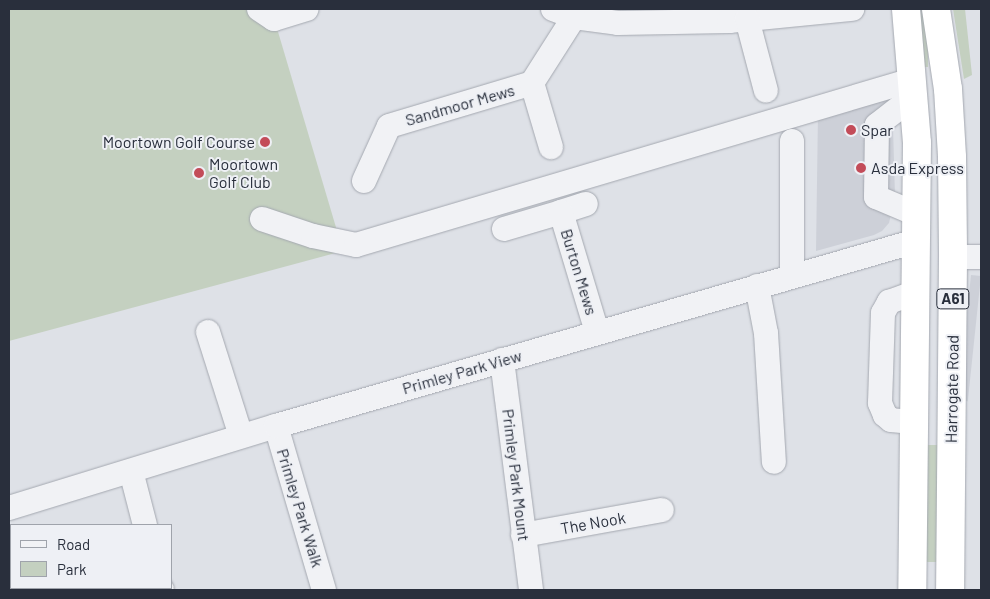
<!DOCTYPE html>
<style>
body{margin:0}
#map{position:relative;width:990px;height:599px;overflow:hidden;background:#dee1e7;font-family:Barlow,sans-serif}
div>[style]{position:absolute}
.built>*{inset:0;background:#cdd0d8;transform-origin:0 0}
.green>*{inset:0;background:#c4d0c0;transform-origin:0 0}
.roads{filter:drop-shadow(0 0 1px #a4a8b0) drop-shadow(0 0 1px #a4a8b0)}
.minor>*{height:24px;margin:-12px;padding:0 12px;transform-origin:12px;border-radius:12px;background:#f1f2f5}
.highway>*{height:28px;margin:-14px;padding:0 14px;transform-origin:14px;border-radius:14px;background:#fff}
.dots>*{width:14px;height:14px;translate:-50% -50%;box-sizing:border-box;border:2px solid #eef0f5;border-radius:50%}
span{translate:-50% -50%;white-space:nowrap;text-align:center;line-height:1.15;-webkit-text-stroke:4px #eef0f5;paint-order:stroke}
.shield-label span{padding:1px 4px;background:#eef0f5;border:1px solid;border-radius:4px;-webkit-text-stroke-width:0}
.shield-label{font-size:15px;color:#292f3c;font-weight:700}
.street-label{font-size:16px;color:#292f3c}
.poi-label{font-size:16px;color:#292f3c}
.left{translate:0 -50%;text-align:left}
.right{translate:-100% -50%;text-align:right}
.frame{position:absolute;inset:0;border:10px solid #292f3c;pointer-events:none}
.legend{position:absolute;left:10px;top:524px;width:162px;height:65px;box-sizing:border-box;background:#eef0f5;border:1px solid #9fa3ab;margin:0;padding:6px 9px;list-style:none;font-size:15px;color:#292f3c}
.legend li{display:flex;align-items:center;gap:10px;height:25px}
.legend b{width:25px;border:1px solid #9fa3ab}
</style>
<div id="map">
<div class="built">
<div style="clip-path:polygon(892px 93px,895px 196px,889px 223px,882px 231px,874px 235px,816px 251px,818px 114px)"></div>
<div style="left:971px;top:275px;width:10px;height:126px;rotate:6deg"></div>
</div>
<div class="green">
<div style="clip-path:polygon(9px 9px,253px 9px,276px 25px,343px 251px,9px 341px)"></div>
<div style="left:916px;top:9px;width:12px;height:58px"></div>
<div style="clip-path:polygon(953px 9px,965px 9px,972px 75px,964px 79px)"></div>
<div style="left:922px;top:445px;width:19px;height:117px"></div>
</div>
<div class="roads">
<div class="minor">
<div style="left:259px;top:9px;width:18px;rotate:34deg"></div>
<div style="left:274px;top:19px;width:34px;rotate:-17deg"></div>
<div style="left:553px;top:9px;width:22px;rotate:21deg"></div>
<div style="left:574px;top:17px;width:44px;rotate:7.8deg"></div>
<div style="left:618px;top:23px;width:111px;rotate:-1deg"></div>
<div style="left:729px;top:21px;width:124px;rotate:-5.6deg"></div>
<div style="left:747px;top:19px;width:74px;rotate:75.2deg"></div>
<div style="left:532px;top:83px;width:67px;rotate:73.5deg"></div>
<div style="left:913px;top:97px;width:46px;rotate:142.1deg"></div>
<div style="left:877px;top:125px;width:72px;rotate:90.8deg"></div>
<div style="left:876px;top:197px;width:43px;rotate:23deg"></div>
<div style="left:364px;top:181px;width:60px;rotate:-65.6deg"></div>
<div style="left:389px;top:126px;width:149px;rotate:-16.7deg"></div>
<div style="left:532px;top:83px;width:78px;rotate:-57.5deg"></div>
<div style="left:561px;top:212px;width:26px;rotate:-18deg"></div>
<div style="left:262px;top:219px;width:54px;rotate:18.4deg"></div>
<div style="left:313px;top:236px;width:44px;rotate:11.8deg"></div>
<div style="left:356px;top:245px;width:580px;rotate:-16.53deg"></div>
<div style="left:504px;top:229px;width:59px;rotate:-16.6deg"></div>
<div style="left:561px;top:212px;width:125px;rotate:73.3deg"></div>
<div style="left:953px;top:257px;width:28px"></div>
<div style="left:792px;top:276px;width:135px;rotate:-90deg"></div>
<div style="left:757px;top:286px;width:48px;rotate:79.2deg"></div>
<div style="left:766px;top:333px;width:129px;rotate:86.5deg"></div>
<div style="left:208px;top:332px;width:109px;rotate:72.4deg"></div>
<div style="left:502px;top:360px;width:232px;rotate:82.8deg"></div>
<div style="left:913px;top:422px;width:22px;rotate:-175deg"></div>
<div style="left:891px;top:420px;width:8px;rotate:-140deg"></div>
<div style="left:885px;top:415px;width:13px;rotate:-113deg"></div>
<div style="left:880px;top:403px;width:90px;rotate:-88.1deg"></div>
<div style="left:883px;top:313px;width:13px;rotate:-61deg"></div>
<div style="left:889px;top:302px;width:27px;rotate:-20deg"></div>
<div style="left:276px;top:426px;width:171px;rotate:73.7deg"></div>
<div style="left:131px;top:471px;width:56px;rotate:75.5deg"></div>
<div style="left:9px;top:508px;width:279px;rotate:-17.1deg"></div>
<div style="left:276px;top:426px;width:666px;rotate:-16.12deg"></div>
<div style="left:523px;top:535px;width:141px;rotate:-10.2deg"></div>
<div style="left:161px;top:588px;width:2px;rotate:63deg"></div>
</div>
<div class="highway">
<div style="left:906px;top:9px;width:134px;rotate:85.3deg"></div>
<div style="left:917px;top:143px;width:447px;rotate:90.6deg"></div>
<div style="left:936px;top:9px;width:81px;rotate:81.5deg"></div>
<div style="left:948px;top:89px;width:68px;rotate:86.6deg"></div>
<div style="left:952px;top:157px;width:100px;rotate:89.4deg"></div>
<div style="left:953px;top:257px;width:333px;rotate:90.5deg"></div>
</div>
</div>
<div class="dots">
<div style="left:851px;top:130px;background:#c34c59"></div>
<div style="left:265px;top:142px;background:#c34c59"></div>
<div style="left:861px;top:168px;background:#c34c59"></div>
<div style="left:199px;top:173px;background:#c34c59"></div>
</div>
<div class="shield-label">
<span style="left:953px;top:299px">A61</span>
</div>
<div class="street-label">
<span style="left:460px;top:105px;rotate:-16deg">Sandmoor Mews</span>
<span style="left:579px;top:272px;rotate:73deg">Burton Mews</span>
<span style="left:462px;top:372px;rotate:-16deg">Primley Park View</span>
<span style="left:952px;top:389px;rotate:-89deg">Harrogate Road</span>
<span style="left:516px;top:475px;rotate:83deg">Primley Park Mount</span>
<span style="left:300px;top:508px;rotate:73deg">Primley Park Walk</span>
<span style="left:593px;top:523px;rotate:-10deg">The Nook</span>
</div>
<div class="poi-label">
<span class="left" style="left:861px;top:130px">Spar</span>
<span class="right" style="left:255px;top:142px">Moortown Golf Course</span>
<span class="left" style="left:209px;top:173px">Moortown<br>Golf Club</span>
<span class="left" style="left:871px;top:168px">Asda Express</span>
</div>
<div class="frame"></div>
<ul class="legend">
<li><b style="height:6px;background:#f1f2f5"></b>Road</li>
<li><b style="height:14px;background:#c4d0c0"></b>Park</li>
</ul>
</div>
